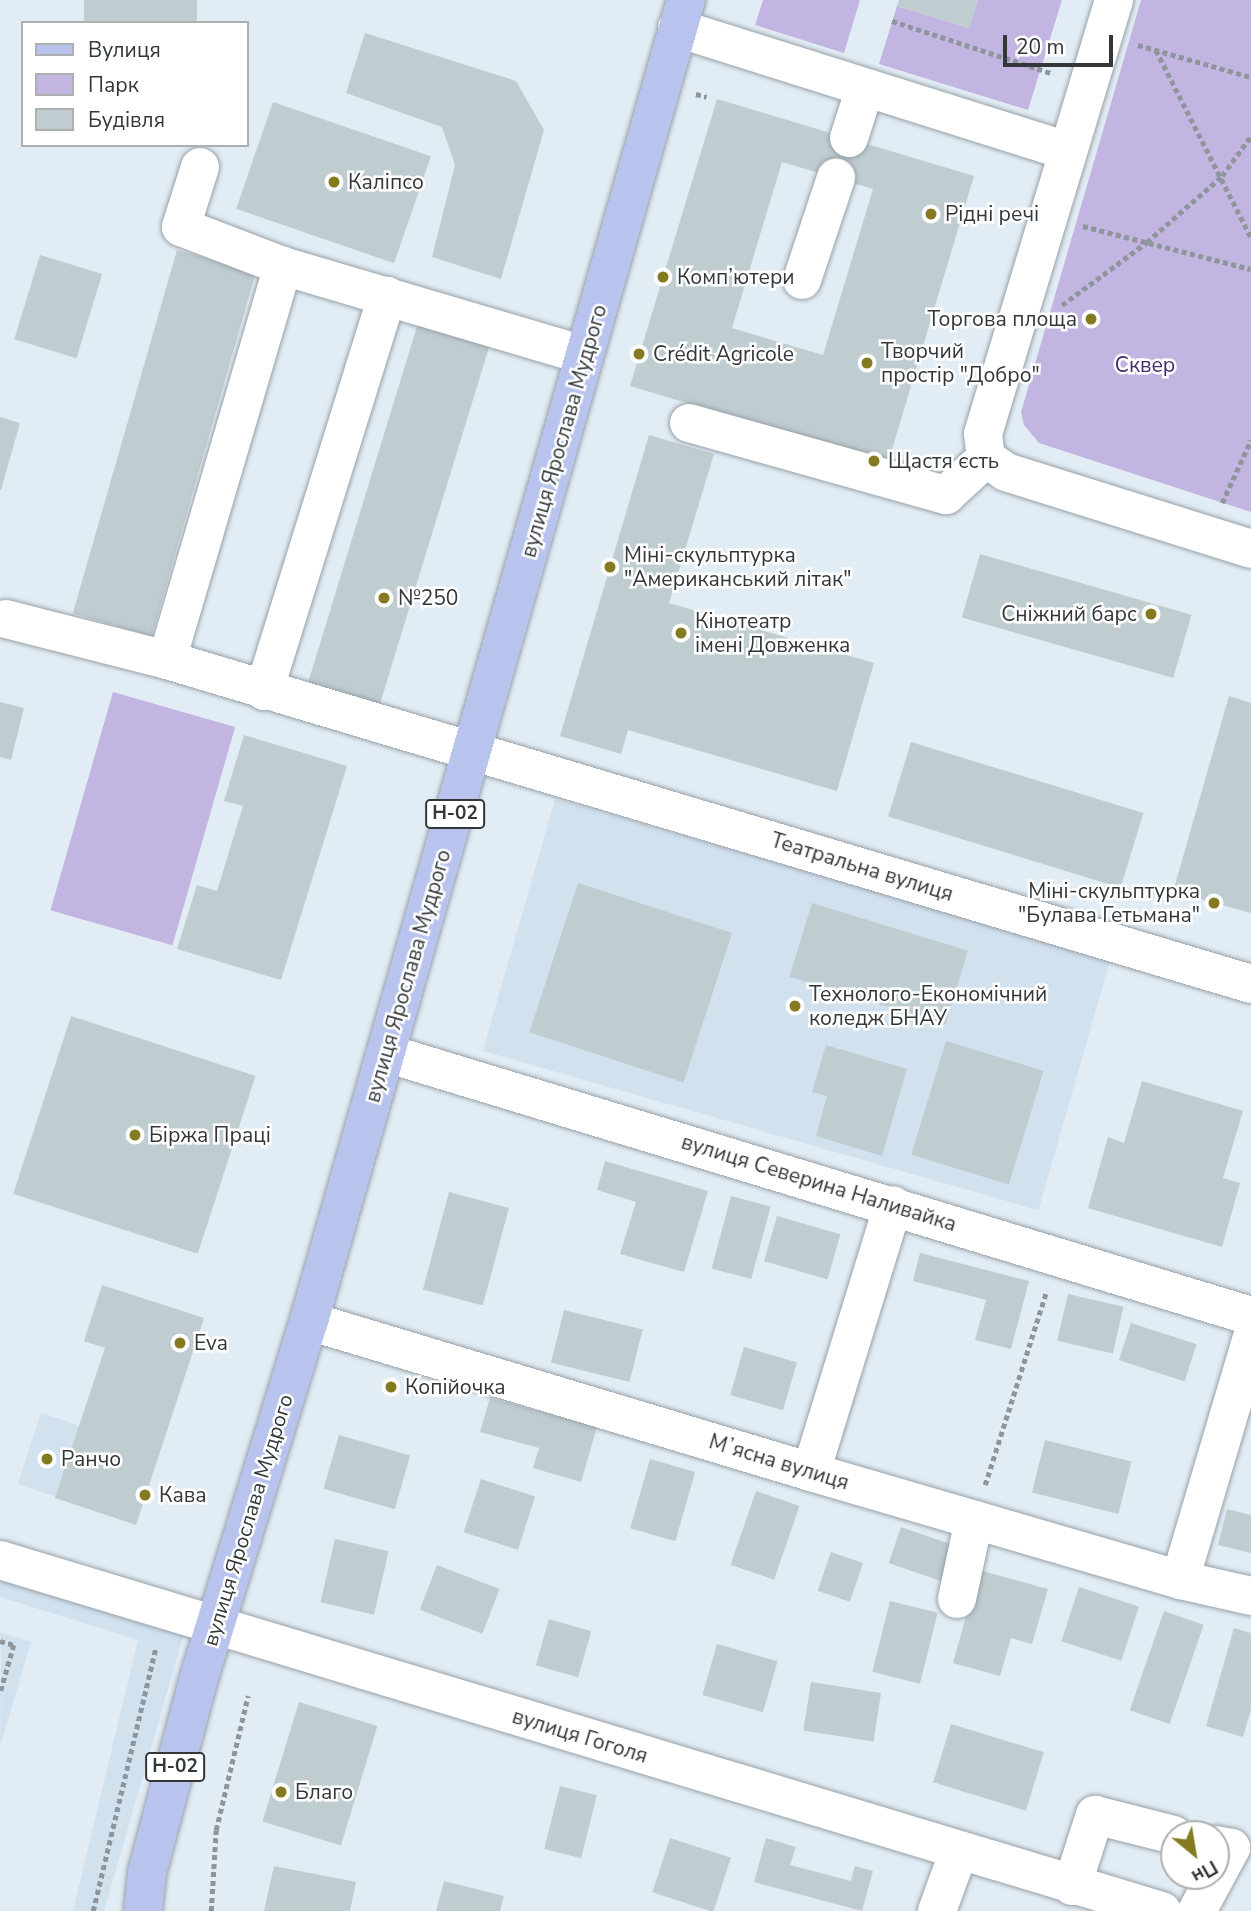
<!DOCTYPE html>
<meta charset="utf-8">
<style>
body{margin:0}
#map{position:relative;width:1251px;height:1911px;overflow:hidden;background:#e2ecf4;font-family:"Nunito Sans",sans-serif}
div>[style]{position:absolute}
.built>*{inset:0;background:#d1e1ee;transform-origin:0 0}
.green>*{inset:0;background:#c2b5e1;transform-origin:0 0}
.building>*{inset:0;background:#bfccd0;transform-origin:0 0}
.path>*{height:4.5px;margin-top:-2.25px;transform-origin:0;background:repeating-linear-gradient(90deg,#8e959b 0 5px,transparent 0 8.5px)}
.roads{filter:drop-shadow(0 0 2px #98a1a9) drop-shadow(0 0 2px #98a1a9)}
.minor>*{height:38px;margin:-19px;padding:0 19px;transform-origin:19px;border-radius:19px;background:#fff}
.major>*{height:38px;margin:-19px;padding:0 19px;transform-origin:19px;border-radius:19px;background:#b8c4ee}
.dots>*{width:19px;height:19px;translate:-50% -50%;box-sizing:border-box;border:4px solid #fff;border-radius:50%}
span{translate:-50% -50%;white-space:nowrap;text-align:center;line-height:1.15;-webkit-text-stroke:5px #fff;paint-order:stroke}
.shield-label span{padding:2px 5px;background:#fff;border:2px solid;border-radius:5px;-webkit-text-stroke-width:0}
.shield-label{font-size:19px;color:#33373a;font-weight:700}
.poi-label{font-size:21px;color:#33373a}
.left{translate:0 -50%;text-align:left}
.right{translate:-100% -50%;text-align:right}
.park-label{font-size:21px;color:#422b67}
.street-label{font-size:21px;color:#33373a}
.legend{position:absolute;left:21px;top:21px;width:228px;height:126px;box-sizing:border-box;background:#fff;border:2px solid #adafb0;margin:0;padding:9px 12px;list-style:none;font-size:21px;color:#33373a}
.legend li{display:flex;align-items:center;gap:14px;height:35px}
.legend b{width:35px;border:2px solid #adafb0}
.north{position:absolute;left:1160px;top:1820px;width:70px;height:70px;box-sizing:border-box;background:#fff;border:2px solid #adafb0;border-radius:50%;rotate:150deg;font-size:19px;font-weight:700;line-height:28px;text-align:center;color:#33373a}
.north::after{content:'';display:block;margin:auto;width:24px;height:32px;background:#847b21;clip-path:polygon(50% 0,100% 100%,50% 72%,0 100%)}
.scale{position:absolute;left:1003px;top:35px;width:110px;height:32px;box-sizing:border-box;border:4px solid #33373a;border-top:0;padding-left:9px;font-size:21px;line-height:24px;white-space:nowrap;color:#33373a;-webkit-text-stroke:5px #fff;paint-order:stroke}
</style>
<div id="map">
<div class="built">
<div style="left:555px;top:799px;width:578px;height:262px;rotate:16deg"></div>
<div style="left:41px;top:1413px;width:41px;height:75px;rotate:18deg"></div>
<div style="clip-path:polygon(0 1560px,189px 1616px,104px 1911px,73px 1911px,138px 1640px,0 1597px)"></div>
<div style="clip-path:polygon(0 1632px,31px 1642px,0 1747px,1px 1649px)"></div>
</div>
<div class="green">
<div style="clip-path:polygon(763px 0,860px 0,844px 53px,755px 25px)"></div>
<div style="clip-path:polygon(978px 0,1062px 0,1028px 110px,879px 64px,897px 6px,969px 28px)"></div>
<div style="clip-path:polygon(1141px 0,1251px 0,1251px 512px,1039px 443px,1024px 425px,1021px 412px)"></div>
<div style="left:113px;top:692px;width:127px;height:227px;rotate:16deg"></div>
</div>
<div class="building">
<div style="left:84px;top:0;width:113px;height:24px"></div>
<div style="clip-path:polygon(899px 0,978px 0,969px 28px,897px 6px)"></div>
<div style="clip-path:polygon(365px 33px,516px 81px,544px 130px,501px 279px,432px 257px,455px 165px,442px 127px,346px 93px)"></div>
<div style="clip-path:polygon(evenodd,717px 99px,974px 176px,888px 463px,630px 386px,717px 99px,782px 162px,873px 189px,823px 355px,732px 328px,782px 162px)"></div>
<div style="left:273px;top:102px;width:167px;height:113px;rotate:19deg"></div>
<div style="left:177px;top:250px;width:82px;height:378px;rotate:16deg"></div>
<div style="left:40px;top:255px;width:65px;height:88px;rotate:17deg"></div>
<div style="left:418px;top:323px;width:75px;height:378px;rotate:17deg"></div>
<div style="clip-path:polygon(0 417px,20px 423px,1px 490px,0 490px)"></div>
<div style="clip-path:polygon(649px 435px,714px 454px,669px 603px,874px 663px,837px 791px,628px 730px,621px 754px,560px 736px)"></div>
<div style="left:980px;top:554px;width:220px;height:66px;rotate:16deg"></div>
<div style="clip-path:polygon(1229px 696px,1251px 703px,1251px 913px,1173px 892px)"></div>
<div style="clip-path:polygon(0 702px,24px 708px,11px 760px,0 757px)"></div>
<div style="clip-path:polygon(244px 735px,347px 766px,281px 980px,177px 949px,197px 885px,217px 891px,243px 806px,224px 801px)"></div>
<div style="left:911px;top:742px;width:243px;height:78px;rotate:17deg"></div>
<div style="left:578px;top:883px;width:162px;height:157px;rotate:18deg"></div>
<div style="left:812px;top:903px;width:163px;height:77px;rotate:17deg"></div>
<div style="left:71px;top:1016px;width:194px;height:187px;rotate:18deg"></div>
<div style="left:946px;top:1041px;width:102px;height:119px;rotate:17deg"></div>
<div style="clip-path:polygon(826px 1045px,907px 1069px,882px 1156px,816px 1136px,827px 1096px,812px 1092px)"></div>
<div style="clip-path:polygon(1142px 1081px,1243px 1111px,1223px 1178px,1240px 1183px,1222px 1247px,1088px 1208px,1108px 1137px,1124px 1143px)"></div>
<div style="clip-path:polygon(605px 1161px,708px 1191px,684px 1272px,620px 1254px,636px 1202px,597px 1190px)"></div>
<div style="left:449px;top:1192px;width:62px;height:101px;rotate:15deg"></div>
<div style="left:731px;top:1196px;width:41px;height:75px;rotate:15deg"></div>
<div style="left:777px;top:1216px;width:66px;height:47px;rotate:16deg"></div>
<div style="clip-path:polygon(920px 1253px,1029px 1281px,1011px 1349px,975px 1340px,986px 1300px,913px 1281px)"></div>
<div style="clip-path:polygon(102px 1285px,204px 1318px,136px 1525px,55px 1498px,105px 1348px,84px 1341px)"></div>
<div style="left:1068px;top:1294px;width:57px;height:48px;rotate:13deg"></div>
<div style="left:564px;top:1310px;width:81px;height:54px;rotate:14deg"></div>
<div style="left:1131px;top:1323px;width:69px;height:39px;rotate:18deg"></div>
<div style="left:744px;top:1347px;width:55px;height:50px;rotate:16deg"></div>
<div style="clip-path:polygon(490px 1398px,597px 1427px,581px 1482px,533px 1468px,539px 1448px,480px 1432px)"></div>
<div style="left:339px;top:1435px;width:74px;height:56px;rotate:16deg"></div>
<div style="left:1045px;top:1440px;width:89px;height:54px;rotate:14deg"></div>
<div style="left:650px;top:1459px;width:47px;height:72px;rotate:16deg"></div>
<div style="left:481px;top:1479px;width:57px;height:56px;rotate:18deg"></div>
<div style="left:756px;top:1491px;width:46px;height:78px;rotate:19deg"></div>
<div style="clip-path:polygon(1227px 1509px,1251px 1515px,1251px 1553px,1218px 1545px)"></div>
<div style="left:901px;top:1527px;width:59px;height:38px;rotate:19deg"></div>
<div style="left:335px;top:1539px;width:55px;height:65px;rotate:13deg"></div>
<div style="left:831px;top:1552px;width:34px;height:41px;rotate:19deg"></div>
<div style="left:437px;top:1565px;width:67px;height:48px;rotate:21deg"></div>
<div style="clip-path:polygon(979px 1570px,1048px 1589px,1032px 1644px,1011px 1638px,1000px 1676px,953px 1663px)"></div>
<div style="left:1079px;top:1587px;width:63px;height:57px;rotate:18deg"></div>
<div style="left:890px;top:1601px;width:49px;height:73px;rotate:14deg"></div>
<div style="left:1164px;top:1611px;width:42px;height:105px;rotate:19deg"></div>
<div style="left:549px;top:1619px;width:44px;height:48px;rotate:16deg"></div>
<div style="clip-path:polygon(1234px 1628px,1251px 1633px,1251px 1709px,1243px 1737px,1206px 1726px)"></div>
<div style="left:717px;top:1644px;width:63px;height:53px;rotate:16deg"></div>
<div style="left:811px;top:1682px;width:71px;height:49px;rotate:9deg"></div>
<div style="left:299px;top:1702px;width:82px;height:125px;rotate:17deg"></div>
<div style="left:951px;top:1724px;width:97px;height:61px;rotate:17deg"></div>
<div style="left:560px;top:1786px;width:38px;height:65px;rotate:14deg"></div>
<div style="left:670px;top:1838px;width:64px;height:57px;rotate:18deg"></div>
<div style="clip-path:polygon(766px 1838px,796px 1847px,790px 1865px,851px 1881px,855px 1866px,873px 1871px,862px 1911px,754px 1882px)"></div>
<div style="clip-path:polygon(274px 1866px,356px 1882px,350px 1911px,264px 1911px)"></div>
<div style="clip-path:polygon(444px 1881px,504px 1896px,500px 1911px,436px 1911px)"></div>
</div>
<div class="path">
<div style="left:892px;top:21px;width:170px;rotate:18.1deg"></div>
<div style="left:1138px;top:45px;width:117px;rotate:15.8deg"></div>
<div style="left:1156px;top:50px;width:210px;rotate:63.1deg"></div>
<div style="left:696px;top:94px;width:11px;rotate:15deg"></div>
<div style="left:1083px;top:226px;width:173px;rotate:14.4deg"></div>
<div style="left:1062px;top:305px;width:106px;rotate:-36.5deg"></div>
<div style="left:1147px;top:242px;width:100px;rotate:-41.3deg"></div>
<div style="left:1222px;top:176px;width:49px;rotate:-54.1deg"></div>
<div style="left:1222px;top:503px;width:69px;rotate:-65.3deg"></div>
<div style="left:985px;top:1485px;width:201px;rotate:-72.4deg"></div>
<div style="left:0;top:1641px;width:15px;rotate:16deg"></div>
<div style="left:14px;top:1645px;width:51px;rotate:105.9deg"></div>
<div style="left:93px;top:1911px;width:271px;rotate:-76.6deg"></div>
<div style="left:211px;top:1911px;width:81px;rotate:-86.5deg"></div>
<div style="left:216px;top:1830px;width:138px;rotate:-76.6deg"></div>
</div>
<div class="roads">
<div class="minor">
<div style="left:1114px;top:0;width:453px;rotate:106.8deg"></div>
<div style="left:983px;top:434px;width:24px;rotate:83deg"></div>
<div style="left:986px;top:458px;width:24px;rotate:35deg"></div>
<div style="left:1006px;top:472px;width:257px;rotate:17.4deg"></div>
<div style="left:677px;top:28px;width:409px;rotate:17.5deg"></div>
<div style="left:849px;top:138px;width:52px;rotate:-72.3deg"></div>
<div style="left:200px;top:167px;width:63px;rotate:107.6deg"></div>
<div style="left:181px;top:227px;width:109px;rotate:20.9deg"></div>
<div style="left:283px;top:266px;width:314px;rotate:16.5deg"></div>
<div style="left:802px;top:280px;width:108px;rotate:-71.6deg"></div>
<div style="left:689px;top:423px;width:267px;rotate:15.7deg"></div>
<div style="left:946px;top:495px;width:54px;rotate:-42.8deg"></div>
<div style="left:6px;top:619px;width:166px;rotate:14.3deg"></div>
<div style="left:167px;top:660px;width:1131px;rotate:16.64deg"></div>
<div style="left:167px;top:660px;width:411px;rotate:-73.6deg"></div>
<div style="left:264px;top:691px;width:414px;rotate:-72.7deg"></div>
<div style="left:386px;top:1053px;width:904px;rotate:16.91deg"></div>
<div style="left:309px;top:1321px;width:524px;rotate:16.74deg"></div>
<div style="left:811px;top:1472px;width:384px;rotate:16.3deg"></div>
<div style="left:1180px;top:1580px;width:73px;rotate:12.7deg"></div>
<div style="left:811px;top:1472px;width:279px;rotate:-72.9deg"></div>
<div style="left:0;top:1560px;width:1214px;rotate:16.81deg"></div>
<div style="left:1180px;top:1580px;width:250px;rotate:-73.5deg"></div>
<div style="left:957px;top:1599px;width:81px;rotate:-77.9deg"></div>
<div style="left:1072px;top:1886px;width:75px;rotate:-72.1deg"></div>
<div style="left:1095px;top:1815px;width:81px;rotate:14.2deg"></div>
<div style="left:937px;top:1911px;width:64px;rotate:-69.9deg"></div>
<div style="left:1197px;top:1911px;width:72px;rotate:-61.6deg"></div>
<div style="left:1231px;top:1848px;width:15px;rotate:-169deg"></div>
</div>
<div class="major">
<div style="left:143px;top:1911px;width:38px;rotate:-84deg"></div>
<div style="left:147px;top:1873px;width:199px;rotate:-75.1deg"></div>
<div style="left:198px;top:1681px;width:377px;rotate:-72.9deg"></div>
<div style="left:309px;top:1321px;width:1374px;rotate:-74.07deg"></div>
</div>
</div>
<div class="dots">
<div style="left:334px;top:182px;background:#847b21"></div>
<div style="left:931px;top:214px;background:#847b21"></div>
<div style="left:663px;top:277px;background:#847b21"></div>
<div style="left:1091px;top:319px;background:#847b21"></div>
<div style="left:639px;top:354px;background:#847b21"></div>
<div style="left:867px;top:363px;background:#847b21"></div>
<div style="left:874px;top:461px;background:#847b21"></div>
<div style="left:610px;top:567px;background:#847b21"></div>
<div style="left:384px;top:598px;background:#847b21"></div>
<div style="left:1151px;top:614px;background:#847b21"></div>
<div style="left:681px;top:633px;background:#847b21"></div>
<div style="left:1214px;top:903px;background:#847b21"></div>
<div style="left:795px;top:1006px;background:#847b21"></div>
<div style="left:135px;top:1135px;background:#847b21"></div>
<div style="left:180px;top:1343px;background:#847b21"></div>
<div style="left:391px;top:1387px;background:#847b21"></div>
<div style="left:47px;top:1459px;background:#847b21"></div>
<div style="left:145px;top:1495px;background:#847b21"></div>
<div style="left:281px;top:1792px;background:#847b21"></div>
</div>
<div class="shield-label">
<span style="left:455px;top:814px">Н-02</span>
<span style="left:175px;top:1767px">Н-02</span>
</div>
<div class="poi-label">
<span class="left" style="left:348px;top:182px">Каліпсо</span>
<span class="left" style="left:945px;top:214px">Рідні речі</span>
<span class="left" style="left:677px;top:277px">Комп’ютери</span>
<span class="right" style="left:1077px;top:319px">Торгова площа</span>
<span class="left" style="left:881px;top:363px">Творчий<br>простір "Добро"</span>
<span class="left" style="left:653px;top:354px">Crédit Agricole</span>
<span class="left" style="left:888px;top:461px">Щастя єсть</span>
<span class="left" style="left:624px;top:567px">Міні-скульптурка<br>"Американський літак"</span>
<span class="left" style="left:398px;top:598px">№250</span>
<span class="right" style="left:1137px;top:614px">Сніжний барс</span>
<span class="left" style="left:695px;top:633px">Кінотеатр<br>імені Довженка</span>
<span class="right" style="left:1200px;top:903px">Міні-скульптурка<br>"Булава Гетьмана"</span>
<span class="left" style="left:809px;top:1006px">Технолого-Економічний<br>коледж БНАУ</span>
<span class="left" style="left:149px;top:1135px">Біржа Праці</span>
<span class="left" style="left:194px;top:1343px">Eva</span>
<span class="left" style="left:405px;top:1387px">Копійочка</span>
<span class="left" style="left:61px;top:1459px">Ранчо</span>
<span class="left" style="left:159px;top:1495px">Кава</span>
<span class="left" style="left:295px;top:1792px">Благо</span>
</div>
<div class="park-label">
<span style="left:1145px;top:365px">Сквер</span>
</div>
<div class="street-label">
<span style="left:564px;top:431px;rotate:-74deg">вулиця Ярослава Мудрого</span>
<span style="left:862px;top:867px;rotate:17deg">Театральна вулиця</span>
<span style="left:408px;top:976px;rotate:-74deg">вулиця Ярослава Мудрого</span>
<span style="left:819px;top:1183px;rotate:17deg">вулиця Северина Наливайка</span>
<span style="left:779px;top:1462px;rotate:17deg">Мʼясна вулиця</span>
<span style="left:248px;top:1520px;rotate:-73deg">вулиця Ярослава Мудрого</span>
<span style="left:580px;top:1736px;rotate:17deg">вулиця Гоголя</span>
</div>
<ul class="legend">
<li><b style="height:9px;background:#b8c4ee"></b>Вулиця</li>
<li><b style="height:19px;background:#c2b5e1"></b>Парк</li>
<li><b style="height:19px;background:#bfccd0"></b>Будівля</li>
</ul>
<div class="north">Пн</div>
<div class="scale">20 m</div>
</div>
